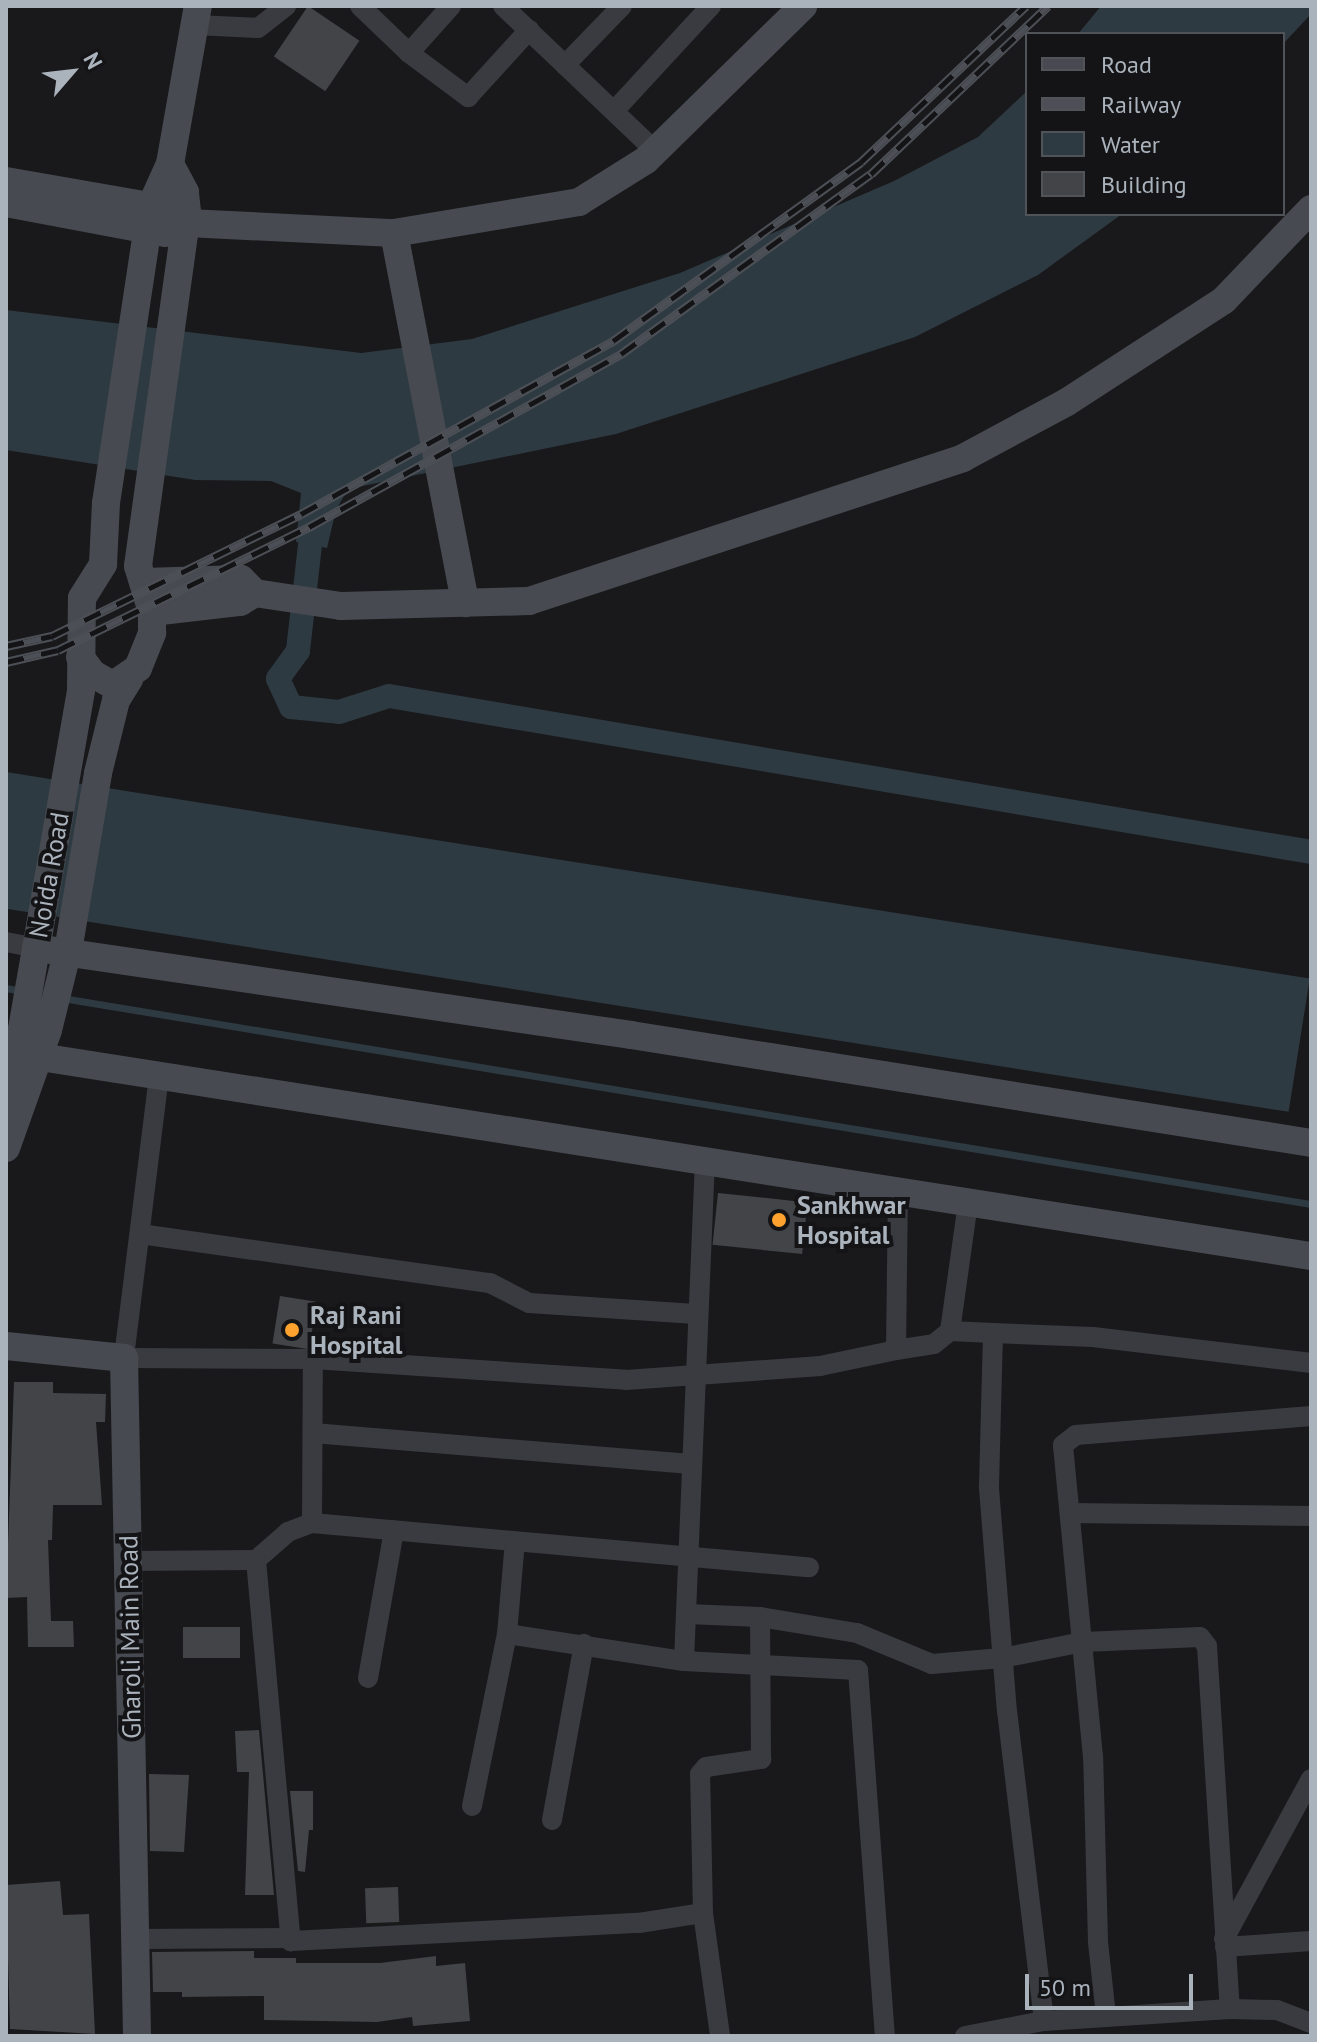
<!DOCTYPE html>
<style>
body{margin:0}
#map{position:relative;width:1317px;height:2042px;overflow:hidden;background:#19191b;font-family:"PT Sans",sans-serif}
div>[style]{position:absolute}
.water>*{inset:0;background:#2e3a41;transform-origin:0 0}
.stream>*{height:7px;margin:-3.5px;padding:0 3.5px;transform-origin:3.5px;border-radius:3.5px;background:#2e3a41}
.canal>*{height:24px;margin:-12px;padding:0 12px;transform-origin:12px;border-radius:12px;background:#2e3a41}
.building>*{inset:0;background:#434448;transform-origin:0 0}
.street>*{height:20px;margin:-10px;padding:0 10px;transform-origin:10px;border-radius:10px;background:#3a3b41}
.secondary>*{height:28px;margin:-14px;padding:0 14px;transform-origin:14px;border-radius:14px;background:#474b51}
.rail>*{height:9px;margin-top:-4.5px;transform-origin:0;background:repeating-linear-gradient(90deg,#141416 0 18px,#4c5056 0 36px);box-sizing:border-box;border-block:2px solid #4c5056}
.dots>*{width:22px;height:22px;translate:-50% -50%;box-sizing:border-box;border:4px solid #141416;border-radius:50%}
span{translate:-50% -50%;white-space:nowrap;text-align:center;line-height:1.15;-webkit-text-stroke:8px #141416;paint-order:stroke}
.street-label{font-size:26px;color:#aab2bc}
.poi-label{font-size:26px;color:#aab2bc;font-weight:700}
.left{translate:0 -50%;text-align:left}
.frame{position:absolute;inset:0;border:8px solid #aab2bc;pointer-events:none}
.legend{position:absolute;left:1025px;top:32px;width:260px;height:184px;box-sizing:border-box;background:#141416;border:2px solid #505358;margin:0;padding:10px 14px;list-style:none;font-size:24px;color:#aab2bc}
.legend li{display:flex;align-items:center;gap:16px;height:40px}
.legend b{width:40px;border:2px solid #505358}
.north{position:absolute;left:32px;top:32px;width:80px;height:80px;-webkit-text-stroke:6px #141416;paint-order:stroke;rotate:62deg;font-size:22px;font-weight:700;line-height:32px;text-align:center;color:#aab2bc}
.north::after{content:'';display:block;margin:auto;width:28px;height:36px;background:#aab2bc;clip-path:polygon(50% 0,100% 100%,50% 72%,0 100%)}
.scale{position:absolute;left:1025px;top:1974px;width:168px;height:36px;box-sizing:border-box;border:4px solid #aab2bc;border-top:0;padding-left:10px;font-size:24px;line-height:28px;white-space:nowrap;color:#aab2bc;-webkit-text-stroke:6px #141416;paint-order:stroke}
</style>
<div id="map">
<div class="water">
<div style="clip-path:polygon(1101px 6px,1311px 6px,1311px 14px,1283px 44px,1283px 34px,1078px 34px)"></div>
<div style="clip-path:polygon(1027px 91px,1027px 214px,1122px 214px,1038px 275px,915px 337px,616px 434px,348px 489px,336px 510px,327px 548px,296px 542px,301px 493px,271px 481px,195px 480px,6px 450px,6px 310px,361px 353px,472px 339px,680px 273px,894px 181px,978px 137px)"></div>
<div style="left:6px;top:772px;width:1320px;height:135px;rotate:9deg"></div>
</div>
<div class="stream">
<div style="left:6px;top:988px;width:16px;rotate:11deg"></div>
<div style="left:62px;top:998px;width:1266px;rotate:9.37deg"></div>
</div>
<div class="canal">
<div style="left:310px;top:545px;width:107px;rotate:96.5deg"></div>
<div style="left:298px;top:651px;width:34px;rotate:126deg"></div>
<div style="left:278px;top:679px;width:31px;rotate:65deg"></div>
<div style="left:291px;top:707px;width:48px;rotate:5.9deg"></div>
<div style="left:339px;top:712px;width:52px;rotate:-17.7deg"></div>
<div style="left:389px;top:696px;width:935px;rotate:9.6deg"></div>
</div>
<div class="building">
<div style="left:308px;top:6px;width:62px;height:61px;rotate:34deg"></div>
<div style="left:718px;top:1193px;width:90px;height:52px;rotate:6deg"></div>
<div style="left:280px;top:1296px;width:37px;height:48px;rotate:9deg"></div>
<div style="clip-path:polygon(14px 1382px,53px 1382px,53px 1393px,106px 1394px,105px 1422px,96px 1422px,102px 1505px,53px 1505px,52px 1540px,48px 1540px,51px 1621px,73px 1621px,74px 1647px,28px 1647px,27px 1597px,6px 1598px)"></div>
<div style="left:183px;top:1627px;width:57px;height:31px"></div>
<div style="clip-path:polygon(259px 1730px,274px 1895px,245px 1895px,249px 1772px,237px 1772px,235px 1731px)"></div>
<div style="clip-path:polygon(149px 1774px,189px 1775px,184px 1852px,150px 1851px)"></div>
<div style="clip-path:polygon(290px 1791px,313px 1791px,313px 1830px,309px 1830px,305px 1872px,298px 1871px)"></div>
<div style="clip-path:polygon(60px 1881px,63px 1915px,89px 1914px,95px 2034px,10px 2029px,6px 1885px)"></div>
<div style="left:398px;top:1887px;width:35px;height:33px;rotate:88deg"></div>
<div style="clip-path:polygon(254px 1951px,254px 1958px,296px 1958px,296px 1963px,380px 1963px,436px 1956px,436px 1966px,465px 1963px,470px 2021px,413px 2026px,412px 2017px,377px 2022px,264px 2020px,264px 1996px,182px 1997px,182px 1992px,153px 1992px,152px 1952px)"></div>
</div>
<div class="street">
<div style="left:360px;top:6px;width:68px;rotate:43.8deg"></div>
<div style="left:409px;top:53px;width:74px;rotate:36.7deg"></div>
<div style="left:468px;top:97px;width:91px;rotate:-47.7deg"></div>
<div style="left:503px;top:6px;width:210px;rotate:43.6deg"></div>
<div style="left:195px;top:25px;width:63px;rotate:2.7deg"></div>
<div style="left:258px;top:28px;width:36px;rotate:-38deg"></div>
<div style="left:409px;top:53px;width:63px;rotate:-48.2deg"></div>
<div style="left:565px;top:65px;width:82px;rotate:-46deg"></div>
<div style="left:614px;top:111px;width:143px;rotate:-47.3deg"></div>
<div style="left:6px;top:942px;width:31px;rotate:11deg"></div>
<div style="left:159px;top:1076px;width:284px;rotate:97.1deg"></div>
<div style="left:124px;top:1358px;width:189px;rotate:0.3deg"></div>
<div style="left:313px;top:1359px;width:314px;rotate:3.8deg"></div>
<div style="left:626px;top:1380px;width:195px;rotate:-4.1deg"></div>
<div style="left:820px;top:1366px;width:78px;rotate:-11.9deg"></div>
<div style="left:896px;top:1350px;width:157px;rotate:-89.3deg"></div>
<div style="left:140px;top:1234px;width:353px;rotate:8deg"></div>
<div style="left:490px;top:1283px;width:44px;rotate:27.1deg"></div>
<div style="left:529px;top:1303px;width:167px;rotate:3.8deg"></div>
<div style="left:950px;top:1331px;width:43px;rotate:2.7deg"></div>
<div style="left:896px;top:1350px;width:38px;rotate:-9deg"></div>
<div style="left:934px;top:1344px;width:21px;rotate:-39deg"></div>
<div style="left:950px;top:1331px;width:129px;rotate:-82deg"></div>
<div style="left:313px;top:1433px;width:379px;rotate:4.7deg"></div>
<div style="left:1070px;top:1513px;width:241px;rotate:0.7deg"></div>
<div style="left:312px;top:1523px;width:164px;rotate:-89.7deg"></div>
<div style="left:256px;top:1560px;width:43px;rotate:-41.2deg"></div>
<div style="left:288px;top:1532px;width:26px;rotate:-21deg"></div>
<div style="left:312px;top:1523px;width:499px;rotate:5.1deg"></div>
<div style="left:128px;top:1561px;width:128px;rotate:-0.4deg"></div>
<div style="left:256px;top:1560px;width:383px;rotate:84.8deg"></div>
<div style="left:291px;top:1941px;width:348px;rotate:-3deg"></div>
<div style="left:639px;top:1923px;width:65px;rotate:-8.9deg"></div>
<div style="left:703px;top:1913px;width:124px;rotate:82.1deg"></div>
<div style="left:687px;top:1614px;width:73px;rotate:2.4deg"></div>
<div style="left:760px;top:1617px;width:98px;rotate:9.4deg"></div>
<div style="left:857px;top:1633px;width:81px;rotate:22.5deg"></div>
<div style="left:932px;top:1664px;width:70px;rotate:-4.9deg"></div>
<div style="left:1002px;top:1658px;width:83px;rotate:-11.2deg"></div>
<div style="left:1083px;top:1642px;width:117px;rotate:-2.4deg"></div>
<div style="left:1200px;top:1637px;width:11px;rotate:52deg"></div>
<div style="left:1207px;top:1646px;width:364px;rotate:86.4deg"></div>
<div style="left:507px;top:1634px;width:179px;rotate:8.7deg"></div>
<div style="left:684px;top:1661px;width:174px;rotate:3deg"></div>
<div style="left:858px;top:1670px;width:367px;rotate:85.8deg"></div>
<div style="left:684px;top:1661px;width:499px;rotate:-87.6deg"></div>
<div style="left:368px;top:1678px;width:150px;rotate:-80deg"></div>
<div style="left:472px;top:1806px;width:176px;rotate:-78.5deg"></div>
<div style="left:507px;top:1634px;width:93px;rotate:-85.1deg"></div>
<div style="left:552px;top:1820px;width:179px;rotate:-79.7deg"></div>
<div style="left:703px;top:1913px;width:139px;rotate:-91.2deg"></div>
<div style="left:700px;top:1774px;width:9px;rotate:-49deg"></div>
<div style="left:706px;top:1767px;width:56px;rotate:-8.3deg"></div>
<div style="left:761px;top:1759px;width:142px;rotate:-90.4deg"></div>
<div style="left:135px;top:1939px;width:153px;rotate:-0.4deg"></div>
<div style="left:1224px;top:1939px;width:182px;rotate:-61.5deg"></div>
<div style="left:1225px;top:1947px;width:86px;rotate:-4deg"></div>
<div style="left:1106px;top:2016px;width:74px;rotate:-96.2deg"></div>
<div style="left:1098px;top:1942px;width:185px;rotate:-91.5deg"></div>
<div style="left:1093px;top:1757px;width:313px;rotate:-95.5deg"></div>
<div style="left:1063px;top:1445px;width:16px;rotate:-38deg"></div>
<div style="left:1076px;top:1435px;width:236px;rotate:-4.6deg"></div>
<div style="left:1044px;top:2021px;width:311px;rotate:-96.8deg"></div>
<div style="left:1007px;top:1712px;width:227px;rotate:-94.6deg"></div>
<div style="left:989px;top:1486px;width:153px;rotate:-88.5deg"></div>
<div style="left:993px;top:1333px;width:100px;rotate:2.3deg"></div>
<div style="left:1093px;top:1337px;width:220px;rotate:6.8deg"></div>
<div style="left:965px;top:2036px;width:80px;rotate:-10.8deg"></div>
<div style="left:1044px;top:2021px;width:186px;rotate:-3.7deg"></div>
<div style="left:1230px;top:2009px;width:47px;rotate:1.2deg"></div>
<div style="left:1277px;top:2010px;width:36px;rotate:21deg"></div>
</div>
<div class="secondary">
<div style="left:6px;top:181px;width:163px;rotate:9.9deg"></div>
<div style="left:6px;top:203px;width:162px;rotate:10.7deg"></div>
<div style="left:187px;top:223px;width:207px;rotate:2.8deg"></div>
<div style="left:394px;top:233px;width:188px;rotate:-9.5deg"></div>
<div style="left:579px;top:202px;width:79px;rotate:-32.1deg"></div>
<div style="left:646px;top:160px;width:220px;rotate:-44.4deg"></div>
<div style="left:394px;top:233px;width:377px;rotate:79.1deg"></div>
<div style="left:144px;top:582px;width:97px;rotate:-1.8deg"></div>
<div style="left:241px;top:579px;width:20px;rotate:45deg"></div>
<div style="left:152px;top:612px;width:89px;rotate:-6.5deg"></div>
<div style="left:240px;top:602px;width:17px;rotate:-31deg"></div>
<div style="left:255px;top:593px;width:87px;rotate:8.6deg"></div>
<div style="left:341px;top:606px;width:188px;rotate:-1.5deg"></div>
<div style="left:529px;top:601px;width:457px;rotate:-18.2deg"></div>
<div style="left:963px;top:458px;width:118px;rotate:-28.3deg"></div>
<div style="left:1067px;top:402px;width:187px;rotate:-33deg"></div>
<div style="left:1224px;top:300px;width:126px;rotate:-46.3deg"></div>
<div style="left:80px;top:657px;width:21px;rotate:53deg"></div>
<div style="left:93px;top:674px;width:23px;rotate:29deg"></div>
<div style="left:113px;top:685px;width:30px;rotate:-34deg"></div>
<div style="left:138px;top:668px;width:38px;rotate:-68deg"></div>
<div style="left:152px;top:633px;width:21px;rotate:-90deg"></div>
<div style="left:152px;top:612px;width:48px;rotate:-106.9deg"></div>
<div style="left:138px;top:566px;width:357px;rotate:-82.1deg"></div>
<div style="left:187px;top:212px;width:20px;rotate:-96deg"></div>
<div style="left:185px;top:192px;width:32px;rotate:-118deg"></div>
<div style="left:36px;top:948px;width:601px;rotate:8.32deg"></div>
<div style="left:631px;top:1035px;width:689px;rotate:9.02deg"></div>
<div style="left:40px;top:1057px;width:1286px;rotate:8.9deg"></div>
<div style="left:21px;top:1094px;width:65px;rotate:-89.1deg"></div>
<div style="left:22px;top:1029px;width:344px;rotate:-80.1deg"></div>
<div style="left:81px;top:690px;width:92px;rotate:-89.4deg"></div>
<div style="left:82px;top:598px;width:40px;rotate:-58deg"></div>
<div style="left:103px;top:564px;width:61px;rotate:-87.2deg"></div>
<div style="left:106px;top:503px;width:300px;rotate:-81.4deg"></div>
<div style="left:151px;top:206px;width:46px;rotate:-65.7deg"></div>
<div style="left:170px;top:164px;width:160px;rotate:-80deg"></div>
<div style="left:6px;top:1148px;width:125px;rotate:-70.4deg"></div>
<div style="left:48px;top:1030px;width:88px;rotate:-76.1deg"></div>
<div style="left:69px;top:945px;width:174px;rotate:-80.4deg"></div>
<div style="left:98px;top:773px;width:75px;rotate:-76.1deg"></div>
<div style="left:116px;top:700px;width:25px;rotate:-58deg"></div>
<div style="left:6px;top:1346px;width:119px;rotate:5.8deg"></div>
<div style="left:124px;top:1358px;width:678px;rotate:88.9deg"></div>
</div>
<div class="rail">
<div style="left:6px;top:646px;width:47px;rotate:-12.3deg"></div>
<div style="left:52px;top:636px;width:277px;rotate:-26.1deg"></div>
<div style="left:301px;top:514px;width:357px;rotate:-29deg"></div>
<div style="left:613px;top:341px;width:306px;rotate:-35.8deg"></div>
<div style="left:861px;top:162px;width:227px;rotate:-43.4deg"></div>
<div style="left:6px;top:662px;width:53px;rotate:-13deg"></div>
<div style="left:58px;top:650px;width:280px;rotate:-26.1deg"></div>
<div style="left:309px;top:527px;width:357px;rotate:-29deg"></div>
<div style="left:621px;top:354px;width:308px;rotate:-35.8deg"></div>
<div style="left:871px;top:174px;width:244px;rotate:-43.5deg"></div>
</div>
<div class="dots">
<div style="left:779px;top:1220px;background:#fda22f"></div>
<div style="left:292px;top:1330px;background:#fda22f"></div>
</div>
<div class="street-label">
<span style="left:49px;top:875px;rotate:-80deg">Noida Road</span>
<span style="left:130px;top:1637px;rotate:-91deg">Gharoli Main Road</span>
</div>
<div class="poi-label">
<span class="left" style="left:797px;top:1220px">Sankhwar<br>Hospital</span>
<span class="left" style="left:310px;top:1330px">Raj Rani<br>Hospital</span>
</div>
<div class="frame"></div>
<ul class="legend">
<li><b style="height:10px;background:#474b51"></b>Road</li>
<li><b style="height:10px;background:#4c5056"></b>Railway</li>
<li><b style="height:22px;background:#2e3a41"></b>Water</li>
<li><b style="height:22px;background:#434448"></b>Building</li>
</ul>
<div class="north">N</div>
<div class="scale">50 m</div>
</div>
